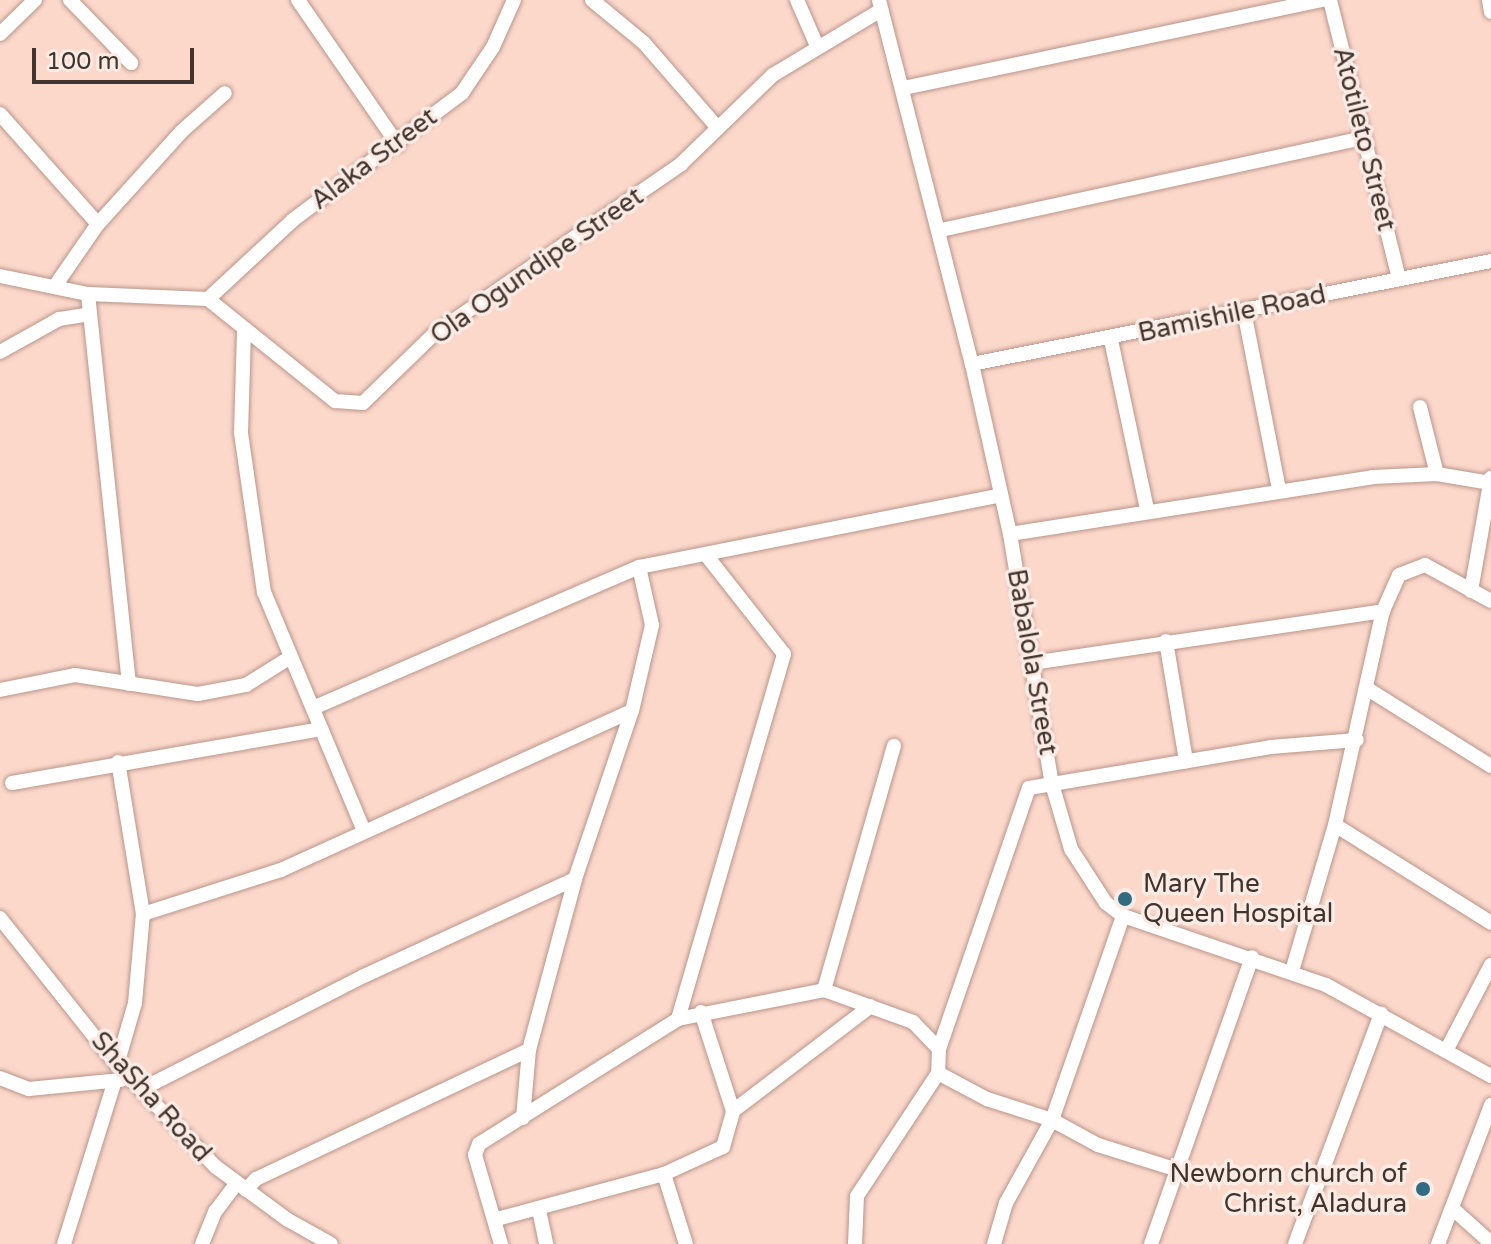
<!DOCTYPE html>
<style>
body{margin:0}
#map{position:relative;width:1491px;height:1244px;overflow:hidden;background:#fcd8cb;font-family:"Varela Round",sans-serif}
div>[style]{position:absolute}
.roads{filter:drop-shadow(0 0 2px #b8968a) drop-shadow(0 0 2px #b8968a)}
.minor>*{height:14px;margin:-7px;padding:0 7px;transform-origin:7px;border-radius:7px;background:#fff}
.dots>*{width:22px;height:22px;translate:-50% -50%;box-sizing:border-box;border:4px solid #faebe5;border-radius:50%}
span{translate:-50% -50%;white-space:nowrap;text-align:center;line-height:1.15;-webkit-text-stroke:7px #faebe5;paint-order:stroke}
.street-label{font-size:26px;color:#41332e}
.poi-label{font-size:26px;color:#41332e}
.left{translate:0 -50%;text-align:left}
.right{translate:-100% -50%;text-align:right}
.scale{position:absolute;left:32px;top:48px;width:162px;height:36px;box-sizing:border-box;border:4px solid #41332e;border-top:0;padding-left:10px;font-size:24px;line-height:28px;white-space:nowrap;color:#41332e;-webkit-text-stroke:6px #faebe5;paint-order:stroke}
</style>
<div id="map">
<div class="roads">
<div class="minor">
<div style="left:70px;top:0;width:88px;rotate:45.9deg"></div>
<div style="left:298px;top:0;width:176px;rotate:55.4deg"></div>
<div style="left:592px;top:0;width:67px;rotate:39.6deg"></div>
<div style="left:644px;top:43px;width:111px;rotate:49deg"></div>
<div style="left:797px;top:0;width:50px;rotate:66.5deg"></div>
<div style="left:879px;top:0;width:376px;rotate:75.7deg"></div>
<div style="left:972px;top:364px;width:174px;rotate:77.4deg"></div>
<div style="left:1010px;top:534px;width:254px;rotate:80.5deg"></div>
<div style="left:1052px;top:784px;width:68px;rotate:73.7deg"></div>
<div style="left:1071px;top:849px;width:64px;rotate:57.1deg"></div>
<div style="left:1106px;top:903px;width:21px;rotate:37deg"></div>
<div style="left:1123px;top:916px;width:214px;rotate:18.8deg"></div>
<div style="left:1326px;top:985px;width:188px;rotate:28.9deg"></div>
<div style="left:1330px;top:0;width:286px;rotate:76.1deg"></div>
<div style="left:1489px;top:0;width:12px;rotate:81deg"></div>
<div style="left:0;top:34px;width:49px;rotate:-44.2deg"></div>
<div style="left:904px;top:88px;width:428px;rotate:-11.9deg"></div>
<div style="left:0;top:114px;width:147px;rotate:48.3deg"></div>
<div style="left:941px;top:230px;width:432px;rotate:-12.3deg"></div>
<div style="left:0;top:276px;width:90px;rotate:11.6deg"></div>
<div style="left:88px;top:294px;width:120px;rotate:2.4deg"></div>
<div style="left:208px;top:299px;width:163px;rotate:38.8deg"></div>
<div style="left:335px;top:401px;width:28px;rotate:4deg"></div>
<div style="left:363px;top:403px;width:99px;rotate:-44.2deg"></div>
<div style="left:434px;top:334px;width:300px;rotate:-34.5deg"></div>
<div style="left:681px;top:164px;width:128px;rotate:-44.1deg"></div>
<div style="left:773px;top:75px;width:126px;rotate:-31deg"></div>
<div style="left:55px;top:286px;width:75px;rotate:-55.3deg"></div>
<div style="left:98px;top:224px;width:125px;rotate:-47.9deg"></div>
<div style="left:182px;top:131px;width:57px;rotate:-41.5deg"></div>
<div style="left:88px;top:294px;width:392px;rotate:84deg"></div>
<div style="left:208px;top:299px;width:116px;rotate:-42.9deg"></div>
<div style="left:293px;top:220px;width:211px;rotate:-36.9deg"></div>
<div style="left:462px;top:93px;width:55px;rotate:-56deg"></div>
<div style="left:493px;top:47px;width:51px;rotate:-65.9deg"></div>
<div style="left:1244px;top:311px;width:181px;rotate:78.9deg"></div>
<div style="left:244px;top:332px;width:101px;rotate:91.7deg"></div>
<div style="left:241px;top:433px;width:161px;rotate:81.8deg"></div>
<div style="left:264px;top:592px;width:259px;rotate:67.3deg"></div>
<div style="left:1111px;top:340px;width:174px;rotate:78deg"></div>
<div style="left:0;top:352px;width:68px;rotate:-29.2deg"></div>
<div style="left:59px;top:319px;width:31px;rotate:-9deg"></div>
<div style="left:972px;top:364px;width:529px;rotate:-11.22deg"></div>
<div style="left:1420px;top:407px;width:69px;rotate:75.8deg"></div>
<div style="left:1010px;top:534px;width:367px;rotate:-8.9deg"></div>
<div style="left:1373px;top:477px;width:64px;rotate:-2.7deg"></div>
<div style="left:1437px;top:474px;width:54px;rotate:9.6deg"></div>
<div style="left:1471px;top:591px;width:115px;rotate:-80deg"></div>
<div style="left:1166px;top:641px;width:122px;rotate:80.5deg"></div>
<div style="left:1032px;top:663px;width:355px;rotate:-8.4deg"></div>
<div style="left:1366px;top:688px;width:147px;rotate:32deg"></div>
<div style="left:0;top:690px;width:76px;rotate:-11.3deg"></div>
<div style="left:75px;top:675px;width:124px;rotate:8.8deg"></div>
<div style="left:198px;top:694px;width:49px;rotate:-10.6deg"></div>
<div style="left:246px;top:685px;width:51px;rotate:-32.1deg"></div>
<div style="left:313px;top:708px;width:355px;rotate:-23.4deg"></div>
<div style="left:639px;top:567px;width:369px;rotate:-11.2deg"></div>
<div style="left:12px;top:783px;width:314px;rotate:-9.9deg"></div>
<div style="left:1335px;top:825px;width:184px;rotate:32.1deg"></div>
<div style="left:143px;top:914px;width:145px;rotate:-17.7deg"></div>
<div style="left:281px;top:870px;width:385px;rotate:-24.4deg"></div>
<div style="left:0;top:918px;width:188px;rotate:51.5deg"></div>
<div style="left:117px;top:1065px;width:142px;rotate:45.9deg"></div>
<div style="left:216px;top:1167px;width:89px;rotate:36.4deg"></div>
<div style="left:288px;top:1220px;width:49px;rotate:29.2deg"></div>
<div style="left:1292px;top:971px;width:152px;rotate:-73.6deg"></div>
<div style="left:1335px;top:825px;width:219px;rotate:-77.4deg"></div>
<div style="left:1383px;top:611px;width:39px;rotate:-66deg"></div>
<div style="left:1399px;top:575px;width:28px;rotate:-21deg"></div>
<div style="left:1425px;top:565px;width:75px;rotate:28.6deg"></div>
<div style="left:824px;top:990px;width:254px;rotate:-74deg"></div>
<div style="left:678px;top:1019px;width:380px;rotate:-73.8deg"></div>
<div style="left:784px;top:654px;width:125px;rotate:-128.2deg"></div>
<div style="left:939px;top:1049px;width:276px;rotate:-71deg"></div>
<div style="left:1029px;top:788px;width:245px;rotate:-9.6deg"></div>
<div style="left:1271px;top:747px;width:86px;rotate:-4.7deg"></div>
<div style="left:1447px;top:1049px;width:95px;rotate:-62.4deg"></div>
<div style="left:117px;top:1065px;width:65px;rotate:-73.8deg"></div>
<div style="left:135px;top:1003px;width:89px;rotate:-84.9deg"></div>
<div style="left:143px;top:914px;width:154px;rotate:-99.3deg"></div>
<div style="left:0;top:1078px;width:31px;rotate:21deg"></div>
<div style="left:29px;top:1089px;width:92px;rotate:-5.6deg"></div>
<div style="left:144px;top:1088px;width:247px;rotate:-27deg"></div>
<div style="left:364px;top:976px;width:232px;rotate:-24.7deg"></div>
<div style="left:733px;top:1111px;width:173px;rotate:-37.3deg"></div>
<div style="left:523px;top:1118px;width:68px;rotate:-85deg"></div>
<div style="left:529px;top:1050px;width:177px;rotate:-74.9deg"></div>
<div style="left:575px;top:879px;width:177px;rotate:-71.3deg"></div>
<div style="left:632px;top:711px;width:88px;rotate:-76.9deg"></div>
<div style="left:652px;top:625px;width:59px;rotate:-102.6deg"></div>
<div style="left:664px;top:1174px;width:73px;rotate:72.6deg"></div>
<div style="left:246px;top:1190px;width:15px;rotate:-48deg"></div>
<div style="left:256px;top:1179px;width:302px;rotate:-25.3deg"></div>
<div style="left:1452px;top:1208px;width:52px;rotate:41.9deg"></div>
<div style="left:539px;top:1210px;width:35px;rotate:78deg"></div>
<div style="left:497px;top:1219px;width:173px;rotate:-15.1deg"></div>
<div style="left:664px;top:1174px;width:65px;rotate:-24.6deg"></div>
<div style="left:723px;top:1147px;width:37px;rotate:-74deg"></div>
<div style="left:733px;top:1111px;width:104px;rotate:-107.9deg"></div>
<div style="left:64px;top:1244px;width:169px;rotate:-72.7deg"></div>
<div style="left:202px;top:1244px;width:35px;rotate:-68deg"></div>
<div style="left:215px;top:1212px;width:35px;rotate:-53deg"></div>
<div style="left:501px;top:1244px;width:93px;rotate:-106.3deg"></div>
<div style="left:475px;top:1155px;width:12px;rotate:-70deg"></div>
<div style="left:479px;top:1144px;width:235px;rotate:-32.1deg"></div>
<div style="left:678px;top:1019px;width:149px;rotate:-11.2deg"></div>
<div style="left:824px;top:990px;width:95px;rotate:19.8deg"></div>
<div style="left:913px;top:1022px;width:37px;rotate:46deg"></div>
<div style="left:939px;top:1049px;width:24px;rotate:92deg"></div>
<div style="left:938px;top:1073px;width:55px;rotate:28deg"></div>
<div style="left:987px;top:1099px;width:68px;rotate:17.9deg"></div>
<div style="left:1052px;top:1120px;width:52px;rotate:28.5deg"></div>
<div style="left:1098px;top:1145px;width:84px;rotate:17.4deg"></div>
<div style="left:855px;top:1244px;width:48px;rotate:-87.6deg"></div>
<div style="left:857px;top:1196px;width:147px;rotate:-56.6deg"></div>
<div style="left:994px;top:1244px;width:43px;rotate:-73.7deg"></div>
<div style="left:1006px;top:1203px;width:95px;rotate:-61deg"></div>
<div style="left:1052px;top:1120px;width:216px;rotate:-70.8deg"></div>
<div style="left:1151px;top:1244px;width:304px;rotate:-70.6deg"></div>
<div style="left:1295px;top:1244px;width:246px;rotate:-69.5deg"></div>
<div style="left:1438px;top:1244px;width:149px;rotate:-69.1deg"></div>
</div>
</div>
<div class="dots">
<div style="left:1125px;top:899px;background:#306a83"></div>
<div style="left:1423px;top:1189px;background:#306a83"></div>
</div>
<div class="street-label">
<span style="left:1364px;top:139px;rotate:76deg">Atotileto Street</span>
<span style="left:374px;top:159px;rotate:-37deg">Alaka Street</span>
<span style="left:537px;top:266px;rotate:-35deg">Ola Ogundipe Street</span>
<span style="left:1232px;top:314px;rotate:-12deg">Bamishile Road</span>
<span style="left:1032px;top:662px;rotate:80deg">Babalola Street</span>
<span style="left:151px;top:1097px;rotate:48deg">ShaSha Road</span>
</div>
<div class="poi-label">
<span class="left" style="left:1143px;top:899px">Mary The<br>Queen Hospital</span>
<span class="right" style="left:1407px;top:1189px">Newborn church of<br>Christ, Aladura</span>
</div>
<div class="scale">100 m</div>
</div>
